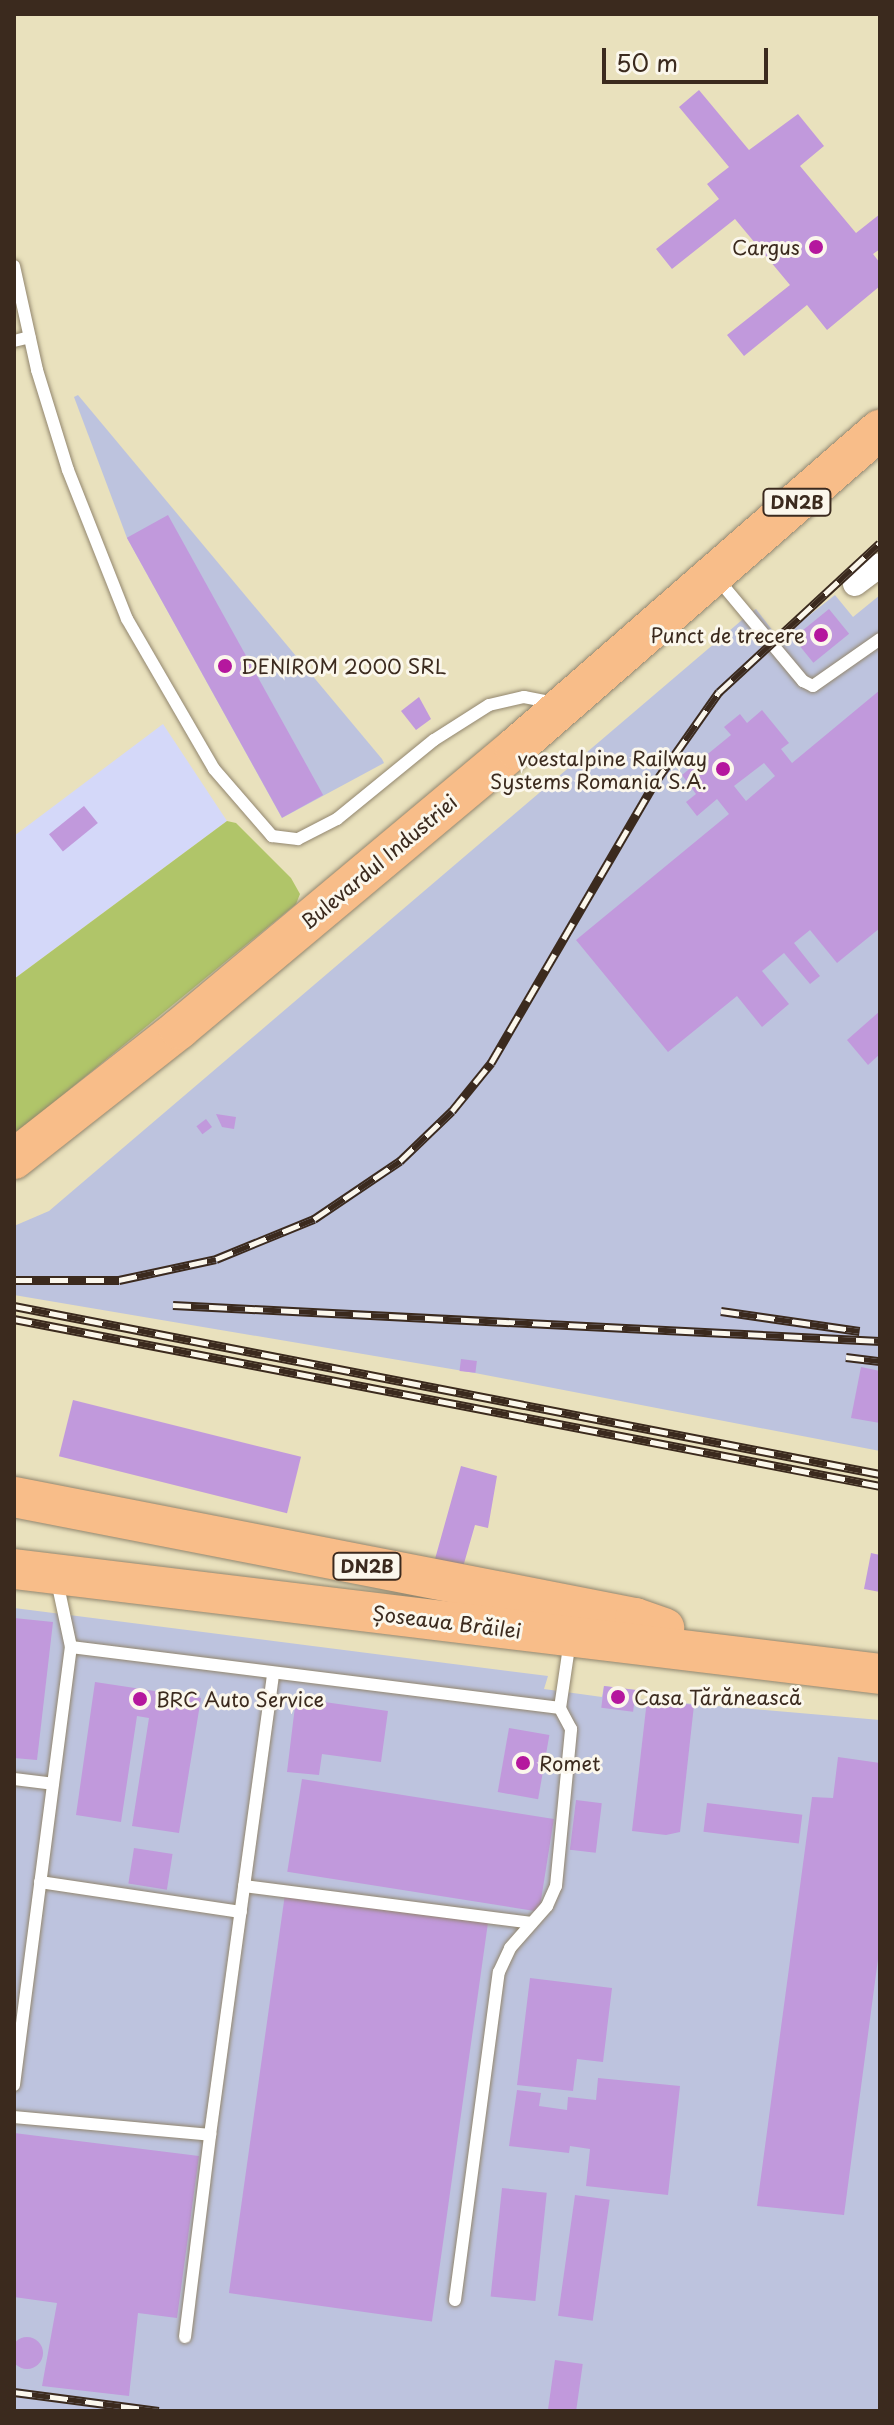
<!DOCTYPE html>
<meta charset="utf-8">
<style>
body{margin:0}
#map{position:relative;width:894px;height:2425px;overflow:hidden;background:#e9e1bd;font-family:"Playpen Sans",sans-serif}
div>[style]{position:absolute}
.built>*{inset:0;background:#d4d8f9}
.industrial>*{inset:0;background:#bdc3de}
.green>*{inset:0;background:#b0c569}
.building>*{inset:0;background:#c199dc;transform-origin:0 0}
.round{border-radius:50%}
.roads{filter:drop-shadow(0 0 2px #92866e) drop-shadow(0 0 2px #92866e)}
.service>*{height:12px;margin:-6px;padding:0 6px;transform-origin:6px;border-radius:6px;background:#fff}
.minor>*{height:24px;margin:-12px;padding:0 12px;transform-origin:12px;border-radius:12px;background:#fff}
.primary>*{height:40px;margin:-20px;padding:0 20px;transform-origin:20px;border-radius:20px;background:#f8bd89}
.rail>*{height:9px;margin-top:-4.5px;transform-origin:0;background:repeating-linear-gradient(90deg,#fbf7ec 0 18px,#3b2a1e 0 36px);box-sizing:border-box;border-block:2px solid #3b2a1e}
.dots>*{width:22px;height:22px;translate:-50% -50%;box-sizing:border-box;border:4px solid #fbf7ec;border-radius:50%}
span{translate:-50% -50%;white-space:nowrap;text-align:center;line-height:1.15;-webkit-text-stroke:6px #fbf7ec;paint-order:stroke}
.shield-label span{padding:2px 6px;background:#fbf7ec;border:2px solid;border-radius:6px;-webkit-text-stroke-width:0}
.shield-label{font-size:18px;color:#3b2a1e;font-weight:700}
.poi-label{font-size:20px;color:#3b2a1e}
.right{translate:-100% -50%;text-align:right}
.left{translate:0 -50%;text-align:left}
.street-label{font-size:20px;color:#3b2a1e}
.frame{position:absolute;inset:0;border:16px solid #3b2a1e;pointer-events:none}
.scale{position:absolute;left:602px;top:48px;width:166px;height:36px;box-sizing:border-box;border:4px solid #3b2a1e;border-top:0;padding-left:10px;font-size:24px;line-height:28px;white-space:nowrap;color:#3b2a1e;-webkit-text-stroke:6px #fbf7ec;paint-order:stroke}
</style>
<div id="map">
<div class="built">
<div style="clip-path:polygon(163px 724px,227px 821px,14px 979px,14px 836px)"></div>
</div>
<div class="industrial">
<div style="clip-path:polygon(78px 395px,382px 759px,384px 763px,282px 818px,127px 538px,74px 397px)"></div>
<div style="clip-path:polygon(835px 595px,853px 617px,880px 595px,880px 1451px,475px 1373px,14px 1295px,14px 1226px,49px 1211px,749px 614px,756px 609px,779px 639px)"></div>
<div style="clip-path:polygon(14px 1608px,548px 1676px,544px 1689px,602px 1697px,604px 1686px,636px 1690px,636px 1699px,880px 1720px,880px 2411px,14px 2411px)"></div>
</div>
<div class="green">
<div style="clip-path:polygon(227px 821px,236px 823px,291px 878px,300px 894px,296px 904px,14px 1135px,14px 979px)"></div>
</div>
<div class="building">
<div style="clip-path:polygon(699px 90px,749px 150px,798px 114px,824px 146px,800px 166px,856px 233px,880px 214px,880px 249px,873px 254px,880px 263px,880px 286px,827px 330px,807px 305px,744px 356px,727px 335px,790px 285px,735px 219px,672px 269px,656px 249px,719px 199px,707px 184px,729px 167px,679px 107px)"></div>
<div style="left:168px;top:515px;width:320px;height:47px;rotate:61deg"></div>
<div style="left:829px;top:609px;width:32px;height:46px;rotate:51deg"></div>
<div style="clip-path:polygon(evenodd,880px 690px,880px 928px,837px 963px,810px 930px,794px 943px,820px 976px,810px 984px,784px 953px,762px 971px,789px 1004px,762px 1027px,737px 996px,668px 1052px,576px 940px,729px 814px,717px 799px,697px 816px,686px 802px,696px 794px,682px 775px,731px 735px,724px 727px,740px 714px,747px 723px,762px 710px,789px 743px,781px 749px,792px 763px,880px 690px,764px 763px,775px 776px,746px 801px,734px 786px,764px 763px)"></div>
<div style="clip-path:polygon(419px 697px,431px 719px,416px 730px,401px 711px)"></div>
<div style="left:84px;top:806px;width:22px;height:45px;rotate:51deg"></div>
<div style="clip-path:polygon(880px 1011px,880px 1054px,868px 1065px,847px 1040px)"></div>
<div style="clip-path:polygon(216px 1114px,236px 1117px,234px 1129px,222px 1127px)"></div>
<div style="left:206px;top:1119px;width:10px;height:12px;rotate:53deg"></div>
<div style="left:461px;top:1359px;width:16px;height:12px;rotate:7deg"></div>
<div style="clip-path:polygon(861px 1367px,880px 1371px,880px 1423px,851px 1418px)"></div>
<div style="left:73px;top:1400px;width:235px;height:58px;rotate:14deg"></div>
<div style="clip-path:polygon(461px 1466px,497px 1476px,488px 1528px,475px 1525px,463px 1567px,435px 1559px)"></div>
<div style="clip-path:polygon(871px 1553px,880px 1555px,880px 1592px,864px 1589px)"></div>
<div style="clip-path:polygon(14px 1618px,53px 1622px,37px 1760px,14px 1758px)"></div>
<div style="clip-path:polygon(95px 1682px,201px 1698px,179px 1833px,132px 1826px,149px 1718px,137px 1716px,121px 1822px,76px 1815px)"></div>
<div style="left:604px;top:1686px;width:32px;height:22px;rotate:7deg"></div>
<div style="clip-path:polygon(296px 1698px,388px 1711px,381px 1762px,322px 1754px,319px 1775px,287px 1772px)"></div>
<div style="clip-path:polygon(647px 1700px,694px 1705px,680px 1832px,666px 1835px,632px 1831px)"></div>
<div style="left:509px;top:1728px;width:41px;height:65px;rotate:10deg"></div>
<div style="clip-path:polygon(838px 1757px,880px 1763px,880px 1944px,844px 2215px,757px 2206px,812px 1797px,833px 1798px)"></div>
<div style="left:302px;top:1779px;width:255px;height:94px;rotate:9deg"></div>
<div style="left:576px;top:1800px;width:26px;height:50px;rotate:7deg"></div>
<div style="left:707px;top:1803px;width:96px;height:29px;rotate:7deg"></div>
<div style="left:134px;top:1848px;width:39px;height:36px;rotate:9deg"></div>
<div style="left:285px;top:1894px;width:205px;height:403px;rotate:8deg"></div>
<div style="clip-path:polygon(530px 1978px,612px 1988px,603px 2062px,577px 2059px,573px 2091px,517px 2085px)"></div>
<div style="clip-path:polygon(598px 2078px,680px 2086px,668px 2195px,586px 2186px,590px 2149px,570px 2146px,569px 2153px,509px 2146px,517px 2090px,541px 2093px,539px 2106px,567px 2110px,568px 2097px,596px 2100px)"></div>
<div style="clip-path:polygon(14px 2133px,199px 2156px,177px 2318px,138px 2313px,129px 2396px,42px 2386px,57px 2303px,14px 2297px)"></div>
<div style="left:502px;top:2188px;width:45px;height:109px;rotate:6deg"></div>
<div style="left:575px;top:2195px;width:35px;height:122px;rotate:8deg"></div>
<div class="round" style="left:11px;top:2337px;width:32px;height:32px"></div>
<div style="left:555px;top:2360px;width:28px;height:50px;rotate:8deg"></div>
</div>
<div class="roads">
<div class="service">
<div style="left:14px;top:266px;width:107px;rotate:77.5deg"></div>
<div style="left:37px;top:370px;width:105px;rotate:72.8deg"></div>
<div style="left:68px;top:470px;width:160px;rotate:68.4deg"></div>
<div style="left:127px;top:619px;width:173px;rotate:59.9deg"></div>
<div style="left:214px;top:769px;width:89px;rotate:49.1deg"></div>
<div style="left:272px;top:836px;width:26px;rotate:7deg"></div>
<div style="left:298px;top:839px;width:44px;rotate:-27.1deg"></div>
<div style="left:337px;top:819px;width:125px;rotate:-39.2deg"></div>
<div style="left:434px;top:740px;width:65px;rotate:-32.5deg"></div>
<div style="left:489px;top:705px;width:36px;rotate:-13deg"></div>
<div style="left:524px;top:697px;width:31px;rotate:11deg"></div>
<div style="left:14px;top:341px;width:16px;rotate:-14deg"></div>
<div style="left:716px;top:577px;width:136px;rotate:50.1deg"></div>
<div style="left:803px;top:681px;width:11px;rotate:27deg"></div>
<div style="left:813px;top:686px;width:82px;rotate:-35deg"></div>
<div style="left:71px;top:1647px;width:493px;rotate:7.1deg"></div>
<div style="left:560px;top:1708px;width:69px;rotate:-81.6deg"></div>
<div style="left:14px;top:1779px;width:39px;rotate:7deg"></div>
<div style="left:40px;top:1882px;width:203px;rotate:8.5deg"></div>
<div style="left:244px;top:1886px;width:290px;rotate:7.3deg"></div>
<div style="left:14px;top:2085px;width:442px;rotate:-82.6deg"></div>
<div style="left:71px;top:1647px;width:67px;rotate:-102deg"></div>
<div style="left:14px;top:2117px;width:197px;rotate:5.2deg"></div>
<div style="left:210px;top:2135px;width:466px;rotate:-82.2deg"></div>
<div style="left:455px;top:2300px;width:331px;rotate:-82.4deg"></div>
<div style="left:499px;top:1972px;width:26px;rotate:-65deg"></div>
<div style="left:510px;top:1948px;width:56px;rotate:-48.6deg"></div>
<div style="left:547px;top:1906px;width:22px;rotate:-66deg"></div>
<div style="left:556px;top:1886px;width:158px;rotate:-84.5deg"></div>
<div style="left:571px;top:1729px;width:24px;rotate:-118deg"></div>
<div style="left:185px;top:2337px;width:204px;rotate:-82.9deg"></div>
</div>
<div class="minor">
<div style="left:855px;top:584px;width:31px;rotate:-37deg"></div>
</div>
<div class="primary">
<div style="left:14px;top:1159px;width:210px;rotate:-38.2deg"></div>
<div style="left:179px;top:1029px;width:438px;rotate:-39.9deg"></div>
<div style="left:515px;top:748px;width:484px;rotate:-41.1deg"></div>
<div style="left:14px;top:1497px;width:633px;rotate:11.03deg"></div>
<div style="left:635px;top:1618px;width:31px;rotate:19deg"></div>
<div style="left:14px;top:1569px;width:872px;rotate:6.91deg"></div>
</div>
</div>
<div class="rail">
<div style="left:14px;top:1280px;width:105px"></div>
<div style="left:119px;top:1280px;width:99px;rotate:-12.2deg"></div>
<div style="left:216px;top:1259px;width:106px;rotate:-22.2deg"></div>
<div style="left:314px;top:1219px;width:104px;rotate:-34deg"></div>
<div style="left:400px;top:1161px;width:72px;rotate:-43.9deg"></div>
<div style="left:452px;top:1111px;width:62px;rotate:-50.9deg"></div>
<div style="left:491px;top:1063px;width:323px;rotate:-59.7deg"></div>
<div style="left:654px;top:784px;width:113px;rotate:-54.8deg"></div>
<div style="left:719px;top:692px;width:219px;rotate:-42.8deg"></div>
<div style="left:173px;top:1305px;width:708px;rotate:2.91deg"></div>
<div style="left:14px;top:1306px;width:882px;rotate:10.98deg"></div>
<div style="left:721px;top:1311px;width:140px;rotate:8.2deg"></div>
<div style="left:14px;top:1319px;width:882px;rotate:10.91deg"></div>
<div style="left:846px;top:1357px;width:34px;rotate:7deg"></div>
<div style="left:14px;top:2392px;width:146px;rotate:7.5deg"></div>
</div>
<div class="dots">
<div style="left:816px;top:247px;background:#b5179e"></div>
<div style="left:821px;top:635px;background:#b5179e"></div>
<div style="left:225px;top:666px;background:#b5179e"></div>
<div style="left:723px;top:769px;background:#b5179e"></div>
<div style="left:618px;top:1697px;background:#b5179e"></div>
<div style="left:140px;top:1699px;background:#b5179e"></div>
<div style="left:523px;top:1763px;background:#b5179e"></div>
</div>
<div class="shield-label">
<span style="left:797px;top:502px">DN2B</span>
<span style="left:367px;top:1566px">DN2B</span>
</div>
<div class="poi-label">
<span class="right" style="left:800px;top:247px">Cargus</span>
<span class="right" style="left:805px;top:635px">Punct de trecere</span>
<span class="left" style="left:241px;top:666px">DENIROM 2000 SRL</span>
<span class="right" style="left:707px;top:770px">voestalpine Railway<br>Systems Romania S.A.</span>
<span class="left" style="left:634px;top:1697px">Casa Tărănească</span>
<span class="left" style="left:156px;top:1699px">BRC Auto Service</span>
<span class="left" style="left:539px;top:1763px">Romet</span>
</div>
<div class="street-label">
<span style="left:379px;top:862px;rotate:-40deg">Bulevardul Industriei</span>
<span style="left:447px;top:1622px;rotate:7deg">Șoseaua Brăilei</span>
</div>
<div class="frame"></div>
<div class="scale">50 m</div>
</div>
